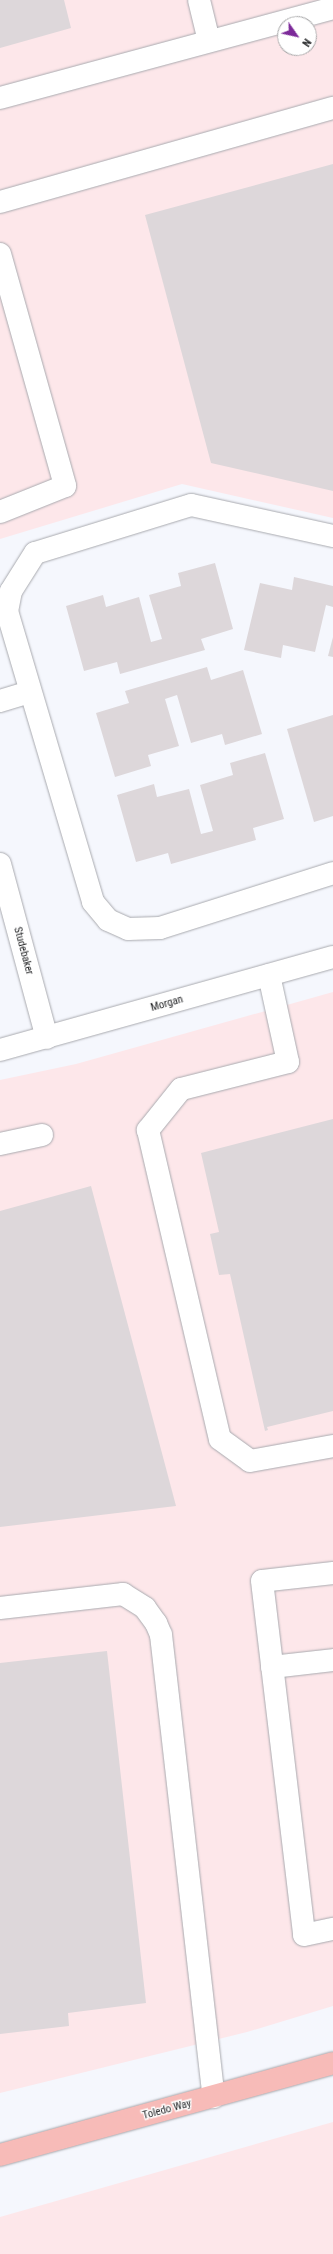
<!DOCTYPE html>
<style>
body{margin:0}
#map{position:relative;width:333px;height:2254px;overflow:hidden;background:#f5f7fd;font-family:"Roboto Condensed",sans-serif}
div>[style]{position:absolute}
.commercial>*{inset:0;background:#fde7ea}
.building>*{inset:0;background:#ddd7da}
.roads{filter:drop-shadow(0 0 1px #a9aaaf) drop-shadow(0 0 1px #a9aaaf)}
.minor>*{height:22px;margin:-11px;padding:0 11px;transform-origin:11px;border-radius:11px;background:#fff}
.major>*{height:22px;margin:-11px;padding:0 11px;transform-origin:11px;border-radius:11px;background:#f7bbb8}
span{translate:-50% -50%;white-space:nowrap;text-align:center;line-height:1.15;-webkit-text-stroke:3px #fff;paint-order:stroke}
.street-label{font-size:11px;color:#232426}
.north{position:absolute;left:277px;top:16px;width:40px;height:40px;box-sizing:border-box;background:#fff;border:1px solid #a7a7a8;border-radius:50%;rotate:124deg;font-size:11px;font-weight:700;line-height:16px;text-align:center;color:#232426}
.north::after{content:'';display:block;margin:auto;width:14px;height:18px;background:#7c2999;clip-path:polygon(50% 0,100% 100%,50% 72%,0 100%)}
</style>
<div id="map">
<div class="commercial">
<div style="clip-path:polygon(evenodd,0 0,333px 0,333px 518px,182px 484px,0 539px,0 0,285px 24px,309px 24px,309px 48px,285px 48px,285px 24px)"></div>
<div style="clip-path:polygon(333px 992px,333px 2006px,247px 2032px,0 2093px,0 1080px,76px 1064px)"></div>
<div style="clip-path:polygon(333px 2122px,333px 2254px,0 2254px,0 2217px)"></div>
</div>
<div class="building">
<div style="clip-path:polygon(0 0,64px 0,71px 28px,0 48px)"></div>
<div style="clip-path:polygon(333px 164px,333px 491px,211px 463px,145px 215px)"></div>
<div style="clip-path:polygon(215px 563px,233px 629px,201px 639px,205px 650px,120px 674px,117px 662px,84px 671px,66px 606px,103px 595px,106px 607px,139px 597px,151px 642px,162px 639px,149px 595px,181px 586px,178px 573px)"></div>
<div style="clip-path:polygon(294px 577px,333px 586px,333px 607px,326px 605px,315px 652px,283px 645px,281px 658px,244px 650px,260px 583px,292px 590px)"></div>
<div style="clip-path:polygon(333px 637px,333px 657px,328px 656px)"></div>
<div style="clip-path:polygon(207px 667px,211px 680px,243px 670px,262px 734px,225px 745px,222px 734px,191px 743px,177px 695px,165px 699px,179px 746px,148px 755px,151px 766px,115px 777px,96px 713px,129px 703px,125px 691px)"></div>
<div style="clip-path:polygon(333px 715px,333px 816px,314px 822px,287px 729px)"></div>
<div style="clip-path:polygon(265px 753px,284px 819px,253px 828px,256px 840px,171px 864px,168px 853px,136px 862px,117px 795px,154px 784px,157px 797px,189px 789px,201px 834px,213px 831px,200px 785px,233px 775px,230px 763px)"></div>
<div style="clip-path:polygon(333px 1119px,333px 1411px,267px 1427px,268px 1430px,265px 1431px,230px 1274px,219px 1275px,210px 1234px,219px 1232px,201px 1153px)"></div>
<div style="clip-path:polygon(91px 1186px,176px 1506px,0 1527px,0 1211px)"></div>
<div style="clip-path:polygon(107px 1651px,146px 2003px,68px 2013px,69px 2026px,0 2034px,0 1663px)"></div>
</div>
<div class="roads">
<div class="minor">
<div style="left:199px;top:0;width:42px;rotate:76.3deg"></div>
<div style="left:0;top:98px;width:345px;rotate:-15.1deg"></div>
<div style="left:0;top:202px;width:346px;rotate:-15.8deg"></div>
<div style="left:0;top:254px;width:241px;rotate:74.3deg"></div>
<div style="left:65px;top:486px;width:70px;rotate:158.2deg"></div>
<div style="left:333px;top:536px;width:145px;rotate:-167.7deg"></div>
<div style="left:191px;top:505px;width:163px;rotate:162.9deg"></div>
<div style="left:35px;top:553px;width:45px;rotate:122.3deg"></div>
<div style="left:11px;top:591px;width:20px;rotate:101deg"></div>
<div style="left:7px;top:611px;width:303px;rotate:73.5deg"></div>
<div style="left:93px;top:902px;width:23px;rotate:50deg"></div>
<div style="left:108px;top:920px;width:22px;rotate:24deg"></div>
<div style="left:128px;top:929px;width:32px;rotate:-2deg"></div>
<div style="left:160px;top:928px;width:182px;rotate:-17.6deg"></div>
<div style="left:0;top:701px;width:31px;rotate:-17deg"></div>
<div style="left:0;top:864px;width:180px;rotate:74.9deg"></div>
<div style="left:269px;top:975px;width:89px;rotate:77.7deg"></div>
<div style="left:288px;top:1062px;width:110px;rotate:165.8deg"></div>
<div style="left:181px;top:1089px;width:53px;rotate:128.8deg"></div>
<div style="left:148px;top:1130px;width:317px;rotate:76.9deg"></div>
<div style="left:220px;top:1439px;width:37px;rotate:36deg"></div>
<div style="left:250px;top:1461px;width:84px;rotate:-10.2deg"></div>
<div style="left:0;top:1050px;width:346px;rotate:-15.6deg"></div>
<div style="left:0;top:1144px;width:43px;rotate:-12.1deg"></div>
<div style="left:333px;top:1573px;width:71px;rotate:173.6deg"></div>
<div style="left:262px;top:1581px;width:356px;rotate:83.2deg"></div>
<div style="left:304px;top:1935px;width:30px;rotate:-12deg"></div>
<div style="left:0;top:1608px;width:124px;rotate:-6.5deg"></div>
<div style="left:123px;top:1594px;width:26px;rotate:32deg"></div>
<div style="left:145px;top:1608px;width:19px;rotate:54deg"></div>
<div style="left:156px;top:1623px;width:13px;rotate:67deg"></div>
<div style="left:161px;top:1635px;width:465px;rotate:83.5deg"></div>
<div style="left:272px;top:1667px;width:61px;rotate:-6.5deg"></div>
</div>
<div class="major">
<div style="left:0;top:2155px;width:345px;rotate:-15.4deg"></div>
</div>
</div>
<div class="street-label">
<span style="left:23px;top:951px;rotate:75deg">Studebaker</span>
<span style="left:167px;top:1004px;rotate:-16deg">Morgan</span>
<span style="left:167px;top:2110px;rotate:-15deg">Toledo Way</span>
</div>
<div class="north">N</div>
</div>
